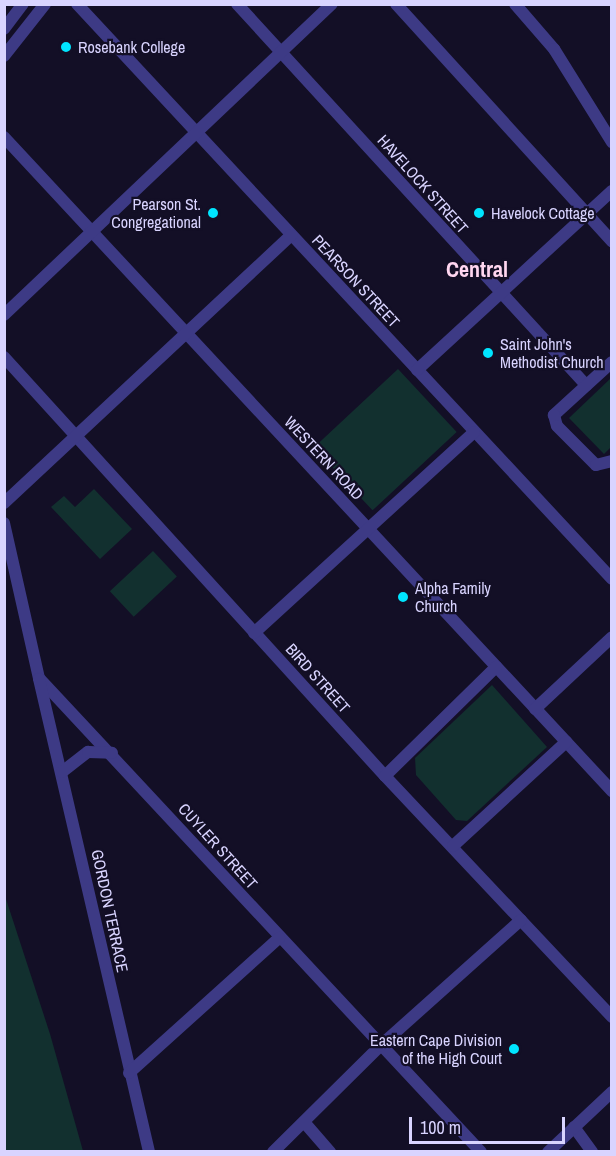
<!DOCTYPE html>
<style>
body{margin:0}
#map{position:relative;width:616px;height:1156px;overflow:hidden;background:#130f26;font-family:"Archivo Narrow",sans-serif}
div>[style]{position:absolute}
.green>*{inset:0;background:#12302f;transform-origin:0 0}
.minor>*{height:12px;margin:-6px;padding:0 6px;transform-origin:6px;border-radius:6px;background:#3d3a85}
.dots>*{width:16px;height:16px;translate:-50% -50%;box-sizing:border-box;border:3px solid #130f26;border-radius:50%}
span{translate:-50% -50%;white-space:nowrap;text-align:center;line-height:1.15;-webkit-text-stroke:4.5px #130f26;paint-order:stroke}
.poi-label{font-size:16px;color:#d9d4ff}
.left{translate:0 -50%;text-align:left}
.right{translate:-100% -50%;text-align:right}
.street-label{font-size:16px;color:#d9d4ff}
.district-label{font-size:22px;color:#ffd6f0;font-weight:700}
.frame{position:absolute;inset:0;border:6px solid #d9d4ff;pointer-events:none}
.scale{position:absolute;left:409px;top:1117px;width:156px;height:27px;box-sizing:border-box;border:3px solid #d9d4ff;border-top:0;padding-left:8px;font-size:18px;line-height:21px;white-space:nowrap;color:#d9d4ff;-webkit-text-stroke:4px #130f26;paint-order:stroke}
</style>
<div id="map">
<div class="green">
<div style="left:398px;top:369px;width:86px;height:115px;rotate:47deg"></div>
<div style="clip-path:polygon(611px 378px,611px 447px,604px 454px,569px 418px)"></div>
<div style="clip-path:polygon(94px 489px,132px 529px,100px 559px,51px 507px,64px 496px,75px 507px)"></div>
<div style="left:153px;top:551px;width:35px;height:59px;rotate:47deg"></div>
<div style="clip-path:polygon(492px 685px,547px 747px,467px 821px,456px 820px,416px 775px,415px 758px)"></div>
<div style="clip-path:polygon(5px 896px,50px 1034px,83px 1151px,5px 1151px)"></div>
</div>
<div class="minor">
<div style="left:77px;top:4px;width:785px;rotate:47.06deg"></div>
<div style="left:237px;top:4px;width:517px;rotate:47.51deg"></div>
<div style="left:396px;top:4px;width:321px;rotate:47.7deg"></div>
<div style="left:515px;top:4px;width:60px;rotate:49.1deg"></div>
<div style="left:554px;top:49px;width:110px;rotate:58.1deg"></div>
<div style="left:4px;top:29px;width:31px;rotate:-53deg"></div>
<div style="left:4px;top:56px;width:66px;rotate:-51.7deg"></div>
<div style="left:4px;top:137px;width:893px;rotate:47.09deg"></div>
<div style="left:4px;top:315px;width:452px;rotate:-43.5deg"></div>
<div style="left:4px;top:357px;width:566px;rotate:47.72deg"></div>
<div style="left:385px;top:776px;width:331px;rotate:46.7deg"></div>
<div style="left:612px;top:362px;width:79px;rotate:137.6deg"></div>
<div style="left:554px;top:415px;width:11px;rotate:75deg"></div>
<div style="left:557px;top:426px;width:55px;rotate:45deg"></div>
<div style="left:596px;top:465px;width:16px;rotate:-14deg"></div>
<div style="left:417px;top:370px;width:265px;rotate:-42.6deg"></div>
<div style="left:4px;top:503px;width:393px;rotate:-43deg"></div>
<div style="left:4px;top:523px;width:159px;rotate:77.3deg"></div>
<div style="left:39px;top:678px;width:648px;rotate:47deg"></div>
<div style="left:254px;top:633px;width:298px;rotate:-42.4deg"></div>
<div style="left:39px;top:679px;width:486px;rotate:76.9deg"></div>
<div style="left:535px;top:709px;width:105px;rotate:-43.1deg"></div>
<div style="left:62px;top:772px;width:33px;rotate:-38deg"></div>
<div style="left:88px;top:752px;width:24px;rotate:2deg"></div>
<div style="left:385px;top:776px;width:156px;rotate:-44.5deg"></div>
<div style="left:453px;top:846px;width:154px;rotate:-42.6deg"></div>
<div style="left:129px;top:1073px;width:202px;rotate:-42deg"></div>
<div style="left:304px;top:1122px;width:40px;rotate:49deg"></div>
<div style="left:574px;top:1127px;width:31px;rotate:54deg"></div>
<div style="left:273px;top:1152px;width:151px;rotate:-44.7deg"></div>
<div style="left:380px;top:1046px;width:189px;rotate:-41.8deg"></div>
<div style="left:548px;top:1152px;width:88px;rotate:-43.2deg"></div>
</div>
<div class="dots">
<div style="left:66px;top:47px;background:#00e5ff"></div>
<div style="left:213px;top:213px;background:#00e5ff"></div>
<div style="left:479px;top:213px;background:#00e5ff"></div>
<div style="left:488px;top:353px;background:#00e5ff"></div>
<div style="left:403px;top:597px;background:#00e5ff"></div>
<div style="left:514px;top:1049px;background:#00e5ff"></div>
</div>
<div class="poi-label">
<span class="left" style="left:78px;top:47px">Rosebank College</span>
<span class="right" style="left:201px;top:213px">Pearson St.<br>Congregational</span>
<span class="left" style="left:491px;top:213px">Havelock Cottage</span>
<span class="left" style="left:500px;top:353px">Saint John's<br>Methodist Church</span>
<span class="left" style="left:415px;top:597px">Alpha Family<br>Church</span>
<span class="right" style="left:502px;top:1049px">Eastern Cape Division<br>of the High Court</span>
</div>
<div class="street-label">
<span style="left:423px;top:184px;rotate:48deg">HAVELOCK STREET</span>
<span style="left:356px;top:281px;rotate:47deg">PEARSON STREET</span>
<span style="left:324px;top:458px;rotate:47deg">WESTERN ROAD</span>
<span style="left:318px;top:678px;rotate:48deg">BIRD STREET</span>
<span style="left:218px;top:846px;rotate:48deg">CUYLER STREET</span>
<span style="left:110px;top:911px;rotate:78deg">GORDON TERRACE</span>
</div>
<div class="district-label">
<span style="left:477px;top:270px">Central</span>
</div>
<div class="frame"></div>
<div class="scale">100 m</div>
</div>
